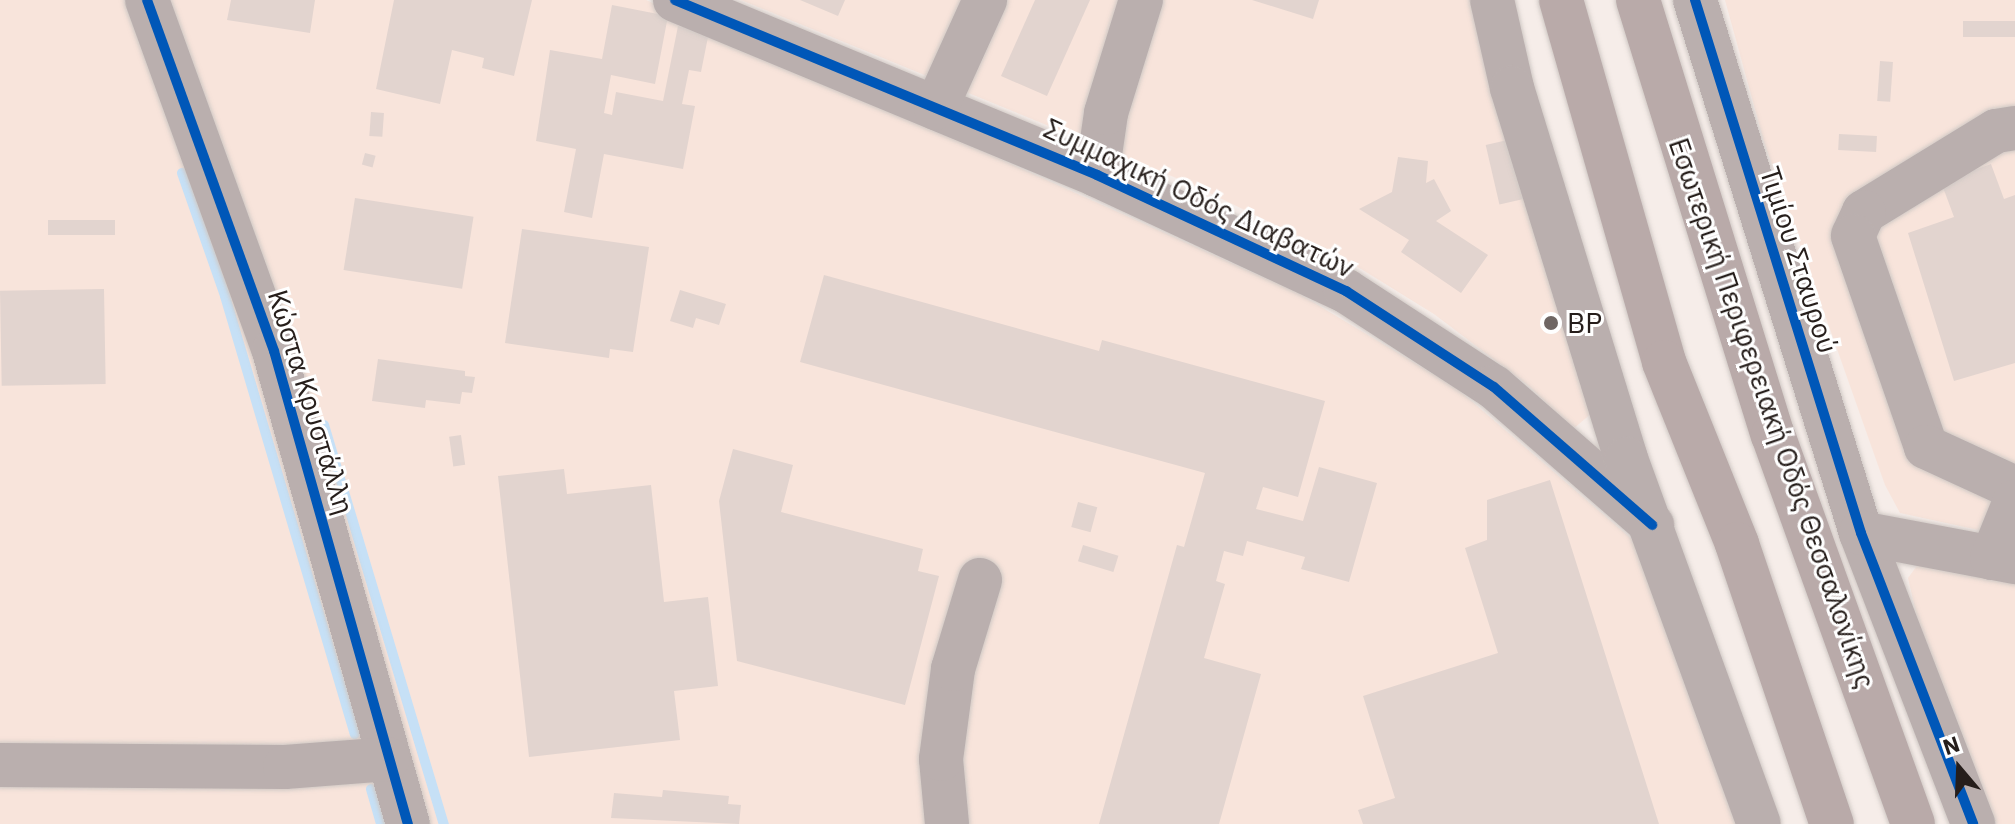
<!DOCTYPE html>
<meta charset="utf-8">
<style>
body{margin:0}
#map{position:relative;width:2015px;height:824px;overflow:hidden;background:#f6ede9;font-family:"IBM Plex Sans",sans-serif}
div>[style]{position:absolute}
.built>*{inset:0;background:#f8e4db}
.stream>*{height:10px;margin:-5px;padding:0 5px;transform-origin:5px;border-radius:5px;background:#c6e0f6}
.building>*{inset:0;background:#e2d4cf;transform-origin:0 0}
.roads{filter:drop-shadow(0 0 2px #d0c9c5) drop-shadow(0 0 2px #d0c9c5)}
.minor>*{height:44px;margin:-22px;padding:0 22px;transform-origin:22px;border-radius:22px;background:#baafae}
.highway>*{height:44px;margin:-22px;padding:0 22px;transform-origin:22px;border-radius:22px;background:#b9aaa9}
.cycleway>*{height:10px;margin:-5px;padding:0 5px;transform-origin:5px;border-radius:5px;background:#0057b8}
.dots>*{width:22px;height:22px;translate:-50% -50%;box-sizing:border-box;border:4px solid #fff;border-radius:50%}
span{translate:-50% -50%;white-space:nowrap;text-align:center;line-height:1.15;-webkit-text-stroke:6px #fff;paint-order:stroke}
.street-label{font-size:28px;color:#261e1b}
.poi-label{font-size:28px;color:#261e1b}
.left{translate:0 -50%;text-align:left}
.north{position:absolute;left:1919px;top:728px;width:80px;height:80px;-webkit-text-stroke:6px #fff;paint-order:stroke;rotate:341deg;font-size:22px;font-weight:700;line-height:32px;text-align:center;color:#261e1b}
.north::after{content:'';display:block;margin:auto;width:28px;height:36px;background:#261e1b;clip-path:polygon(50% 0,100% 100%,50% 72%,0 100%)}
</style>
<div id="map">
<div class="built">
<div style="clip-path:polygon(0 0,646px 0,1296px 292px,1455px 387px,1641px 547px,1749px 824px,0 824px)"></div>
<div style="clip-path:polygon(741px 0,1471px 0,1592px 413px,1573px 429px,1529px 386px,1434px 314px,1340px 256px,1191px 184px)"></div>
<div style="clip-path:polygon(1725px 0,2015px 0,2015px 538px,1900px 513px,1885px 485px,1764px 142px)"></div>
<div style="clip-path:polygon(1922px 559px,2015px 577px,2015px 824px,1996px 824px,1918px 621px,1908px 578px)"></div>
</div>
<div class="stream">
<div style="left:182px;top:173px;width:130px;rotate:70.7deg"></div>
<div style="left:225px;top:296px;width:457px;rotate:73.5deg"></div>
<div style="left:324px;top:425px;width:417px;rotate:73.3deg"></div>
<div style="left:371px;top:789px;width:36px;rotate:74deg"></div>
</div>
<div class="building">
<div style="clip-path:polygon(231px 0,315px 0,310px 33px,227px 20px)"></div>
<div style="clip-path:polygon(394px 0,532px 0,514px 76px,482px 68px,484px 58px,452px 50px,440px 104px,376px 89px)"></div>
<div style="clip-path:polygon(800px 0,845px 0,838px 16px)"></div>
<div style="clip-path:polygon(1035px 0,1090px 0,1047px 96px,1001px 76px)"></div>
<div style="clip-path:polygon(1252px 0,1319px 0,1313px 19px)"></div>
<div style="clip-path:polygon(612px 5px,668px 16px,655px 84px,611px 75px,604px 113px,612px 115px,616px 92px,663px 101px,678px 26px,709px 32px,701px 72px,689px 70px,682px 104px,695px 106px,683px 169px,604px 154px,592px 218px,564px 212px,576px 149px,536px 141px,550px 50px,602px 59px)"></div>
<div style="left:2015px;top:21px;width:16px;height:52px;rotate:90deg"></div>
<div style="left:1880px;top:61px;width:13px;height:40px;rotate:4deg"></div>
<div style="left:371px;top:112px;width:13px;height:24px;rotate:4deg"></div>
<div style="left:1839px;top:134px;width:38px;height:16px;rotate:3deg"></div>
<div style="left:1512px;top:139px;width:61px;height:27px;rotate:77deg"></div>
<div style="left:365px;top:153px;width:11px;height:12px;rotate:15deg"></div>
<div style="clip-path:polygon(1398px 157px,1428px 161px,1426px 183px,1434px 179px,1451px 211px,1436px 221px,1488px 255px,1461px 293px,1401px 252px,1409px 240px,1359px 209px,1392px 192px)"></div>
<div style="clip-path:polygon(1991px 164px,2004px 199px,2015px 195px,2015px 363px,1954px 381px,1908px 233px,1954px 217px,1941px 182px)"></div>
<div style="left:355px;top:198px;width:120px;height:73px;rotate:9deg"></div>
<div style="left:115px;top:220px;width:15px;height:67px;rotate:90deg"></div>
<div style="clip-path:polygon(522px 229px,649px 247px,633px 352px,610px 349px,609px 358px,505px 343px)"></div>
<div style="clip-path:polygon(824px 275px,1099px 351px,1102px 340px,1325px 401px,1298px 497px,1263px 487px,1256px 509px,1303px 521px,1319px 467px,1377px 483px,1349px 582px,1301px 569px,1305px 557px,1247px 541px,1243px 556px,1224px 551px,1216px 581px,1225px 584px,1204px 658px,1261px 674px,1219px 824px,1099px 824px,1177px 545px,1184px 547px,1205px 473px,800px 362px)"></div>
<div style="left:104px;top:289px;width:95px;height:104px;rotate:89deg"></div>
<div style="clip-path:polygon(680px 290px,726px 304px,719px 325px,696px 318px,693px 328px,670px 321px)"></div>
<div style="clip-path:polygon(378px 359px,465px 371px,465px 376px,475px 377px,472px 393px,462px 392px,460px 404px,426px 400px,425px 408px,372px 401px)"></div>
<div style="left:461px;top:435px;width:30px;height:12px;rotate:82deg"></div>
<div style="clip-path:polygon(733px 449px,793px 465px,781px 512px,923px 549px,918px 571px,939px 576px,905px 705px,737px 661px,719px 501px)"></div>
<div style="clip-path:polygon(564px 469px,567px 494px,651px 485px,664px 602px,708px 597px,718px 686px,674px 691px,680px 740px,529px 757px,498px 476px)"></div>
<div style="clip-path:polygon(1550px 480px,1659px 824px,1363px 824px,1358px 810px,1395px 798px,1363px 696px,1498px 653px,1465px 548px,1487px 540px,1487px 500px)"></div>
<div style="left:1078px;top:502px;width:20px;height:26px;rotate:15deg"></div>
<div style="left:1083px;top:545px;width:37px;height:17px;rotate:17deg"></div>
<div style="clip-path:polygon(663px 790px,729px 796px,728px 804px,741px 805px,739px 824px,611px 818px,614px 793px,662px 797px)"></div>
</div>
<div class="roads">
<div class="minor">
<div style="left:147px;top:0;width:373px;rotate:70.1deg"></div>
<div style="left:274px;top:351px;width:492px;rotate:74.2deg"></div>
<div style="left:675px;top:0;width:457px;rotate:22.5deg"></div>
<div style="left:1097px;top:175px;width:275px;rotate:25deg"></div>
<div style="left:1346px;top:291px;width:176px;rotate:33deg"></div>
<div style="left:1494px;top:387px;width:210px;rotate:41.1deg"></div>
<div style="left:1492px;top:0;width:90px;rotate:77.2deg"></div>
<div style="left:1512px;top:88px;width:388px;rotate:72.9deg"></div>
<div style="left:1626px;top:459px;width:388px;rotate:70deg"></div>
<div style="left:1695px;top:0;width:558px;rotate:72.7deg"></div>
<div style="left:1861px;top:533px;width:312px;rotate:68.9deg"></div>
<div style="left:936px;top:108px;width:119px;rotate:-65.6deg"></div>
<div style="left:2015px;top:128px;width:19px;rotate:171deg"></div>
<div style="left:1996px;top:131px;width:155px;rotate:148.5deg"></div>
<div style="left:1864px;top:212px;width:26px;rotate:115deg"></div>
<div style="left:1853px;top:236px;width:223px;rotate:70.9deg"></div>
<div style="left:1926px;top:447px;width:98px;rotate:24.7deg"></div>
<div style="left:1097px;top:175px;width:63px;rotate:-81.7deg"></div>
<div style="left:1106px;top:113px;width:118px;rotate:-72.8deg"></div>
<div style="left:1861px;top:533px;width:157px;rotate:10.7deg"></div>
<div style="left:1992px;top:558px;width:61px;rotate:-68deg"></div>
<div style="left:0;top:765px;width:285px;rotate:0.4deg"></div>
<div style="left:285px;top:767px;width:103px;rotate:-4.4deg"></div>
<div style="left:947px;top:824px;width:65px;rotate:-95.3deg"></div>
<div style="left:941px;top:759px;width:91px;rotate:-82.4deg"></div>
<div style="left:953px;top:669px;width:93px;rotate:-73.1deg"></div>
</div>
<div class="highway">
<div style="left:1561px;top:0;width:376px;rotate:74.1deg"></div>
<div style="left:1664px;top:362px;width:196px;rotate:68.1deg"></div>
<div style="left:1737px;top:544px;width:296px;rotate:71.3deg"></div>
<div style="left:1638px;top:0;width:455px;rotate:72.8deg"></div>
<div style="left:1773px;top:435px;width:413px;rotate:70.2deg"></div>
</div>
</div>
<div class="cycleway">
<div style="left:147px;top:0;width:373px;rotate:70.1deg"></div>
<div style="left:274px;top:351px;width:492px;rotate:74.2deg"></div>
<div style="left:675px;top:0;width:457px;rotate:22.5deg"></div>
<div style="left:1097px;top:175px;width:275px;rotate:25deg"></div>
<div style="left:1346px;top:291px;width:176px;rotate:33deg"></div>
<div style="left:1494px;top:387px;width:210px;rotate:41.1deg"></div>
<div style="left:1695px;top:0;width:558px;rotate:72.7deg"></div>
<div style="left:1861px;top:533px;width:312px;rotate:68.9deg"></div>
</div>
<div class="dots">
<div style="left:1551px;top:323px;background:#6f6663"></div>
</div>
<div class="street-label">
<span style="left:1199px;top:198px;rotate:25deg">Συμμαχική Οδός Διαβατών</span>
<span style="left:1799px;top:260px;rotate:72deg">Τιμίου Σταυρού</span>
<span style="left:311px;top:402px;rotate:73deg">Κώστα Κρυστάλλη</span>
<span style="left:1772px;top:413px;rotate:71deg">Εσωτερική Περιφερειακή Οδός Θεσσαλονίκης</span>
</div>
<div class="poi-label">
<span class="left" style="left:1567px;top:323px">BP</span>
</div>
<div class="north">N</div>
</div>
